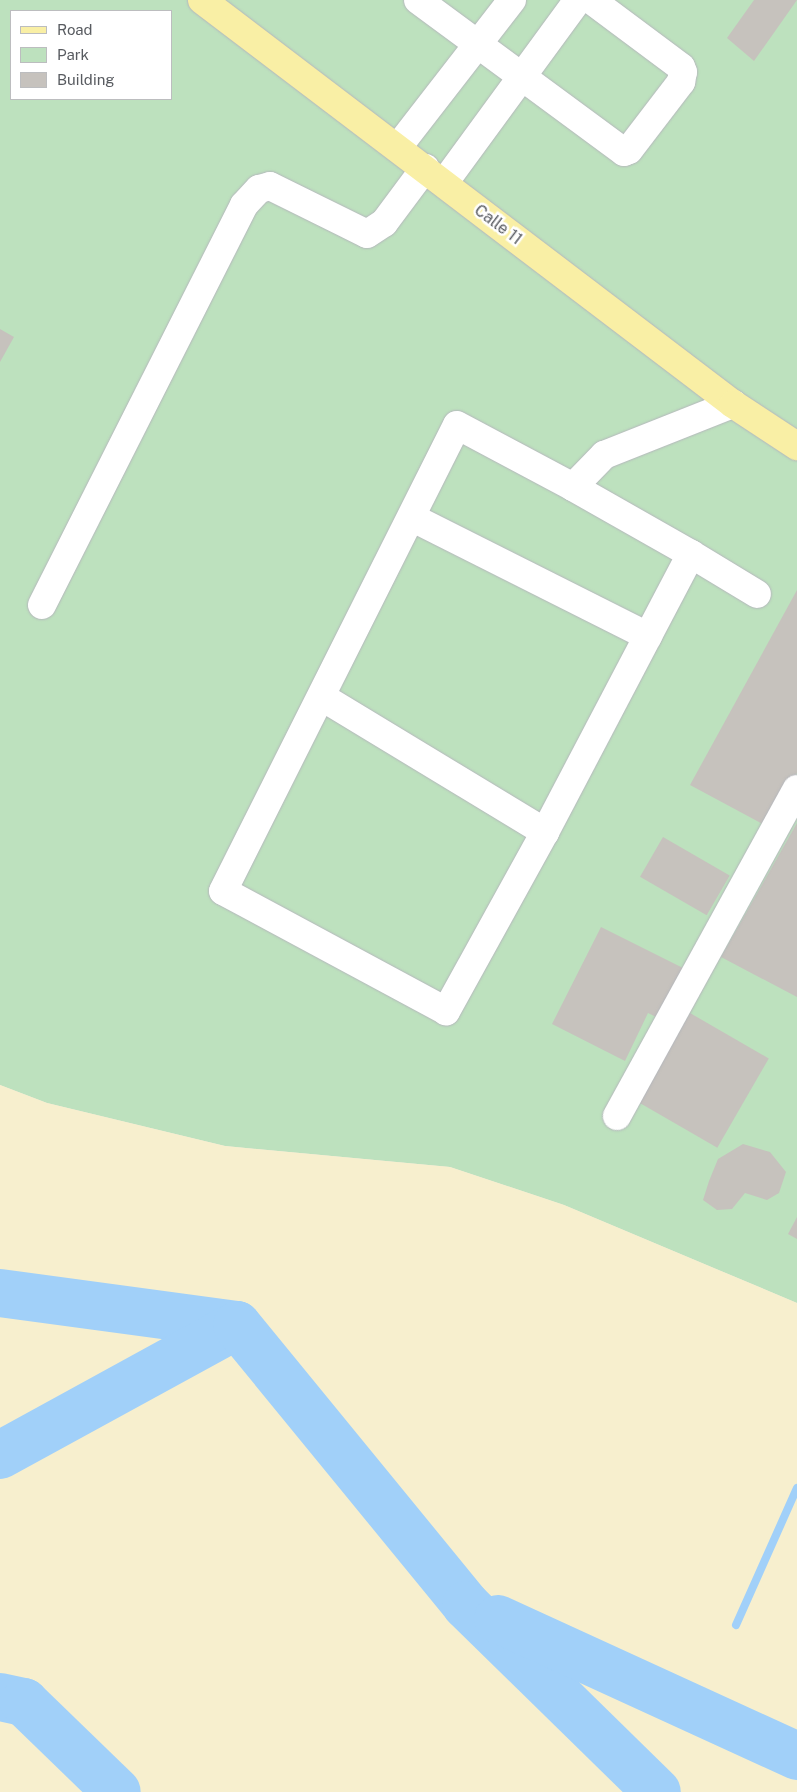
<!DOCTYPE html>
<style>
body{margin:0}
#map{position:relative;width:797px;height:1792px;overflow:hidden;background:#eae8df;font-family:"Public Sans",sans-serif}
div>[style]{position:absolute}
.green>*{inset:0;background:#bde1be}
.sand>*{inset:0;background:#f7efce}
.stream>*{height:8px;margin:-4px;padding:0 4px;transform-origin:4px;border-radius:4px;background:#a1d0f9}
.river>*{height:48px;margin:-24px;padding:0 24px;transform-origin:24px;border-radius:24px;background:#a1d0f9}
.building>*{inset:0;background:#c6c2bd;transform-origin:0 0}
.roads{filter:drop-shadow(0 0 1px #b5b7bc) drop-shadow(0 0 1px #b5b7bc)}
.minor>*{height:28px;margin:-14px;padding:0 14px;transform-origin:14px;border-radius:14px;background:#fff}
.major>*{height:28px;margin:-14px;padding:0 14px;transform-origin:14px;border-radius:14px;background:#f9efa5}
span{translate:-50% -50%;white-space:nowrap;text-align:center;line-height:1.15;-webkit-text-stroke:5px #fff;paint-order:stroke}
.street-label{font-size:16px;color:#585b60}
.legend{position:absolute;left:10px;top:10px;width:162px;height:90px;box-sizing:border-box;background:#fff;border:1px solid #bcbdbf;margin:0;padding:6px 9px;list-style:none;font-size:15px;color:#585b60}
.legend li{display:flex;align-items:center;gap:10px;height:25px}
.legend b{width:25px;border:1px solid #bcbdbf}
</style>
<div id="map">
<div class="green">
<div style="clip-path:polygon(evenodd,0 0,797px 0,797px 1303px,564px 1205px,450px 1167px,225px 1146px,47px 1103px,0 1085px,0 0,11px 11px,171px 11px,171px 99px,11px 99px,11px 11px)"></div>
</div>
<div class="sand">
<div style="clip-path:polygon(0 1085px,47px 1103px,225px 1146px,450px 1167px,564px 1205px,797px 1303px,797px 1792px,0 1792px)"></div>
</div>
<div class="stream">
<div style="left:736px;top:1625px;width:150px;rotate:-66deg"></div>
</div>
<div class="river">
<div style="left:0;top:1293px;width:239px;rotate:7.7deg"></div>
<div style="left:0;top:1455px;width:270px;rotate:-28.7deg"></div>
<div style="left:237px;top:1325px;width:362px;rotate:50.7deg"></div>
<div style="left:466px;top:1605px;width:267px;rotate:44.4deg"></div>
<div style="left:498px;top:1619px;width:329px;rotate:24.6deg"></div>
<div style="left:0;top:1697px;width:25px;rotate:12deg"></div>
<div style="left:24px;top:1702px;width:129px;rotate:44.1deg"></div>
</div>
<div class="building">
<div style="clip-path:polygon(754px 0,797px 0,754px 61px,727px 38px)"></div>
<div style="clip-path:polygon(0 329px,14px 337px,0 362px)"></div>
<div style="clip-path:polygon(797px 590px,797px 773px,768px 827px,690px 785px)"></div>
<div style="clip-path:polygon(797px 823px,797px 997px,721px 957px)"></div>
<div style="left:663px;top:837px;width:77px;height:46px;rotate:30deg"></div>
<div style="clip-path:polygon(601px 927px,687px 970px,662px 1020px,648px 1013px,625px 1061px,552px 1024px)"></div>
<div style="left:690px;top:1013px;width:91px;height:103px;rotate:30deg"></div>
<div style="clip-path:polygon(743px 1144px,770px 1152px,786px 1172px,779px 1193px,767px 1200px,745px 1193px,732px 1209px,717px 1210px,703px 1200px,709px 1181px,718px 1159px)"></div>
<div style="clip-path:polygon(797px 1217px,797px 1239px,788px 1234px)"></div>
</div>
<div class="roads">
<div class="minor">
<div style="left:418px;top:0;width:256px;rotate:36.4deg"></div>
<div style="left:624px;top:152px;width:5px;rotate:-22deg"></div>
<div style="left:629px;top:150px;width:86px;rotate:-52.6deg"></div>
<div style="left:681px;top:82px;width:10px;rotate:-79deg"></div>
<div style="left:683px;top:72px;width:5px;rotate:-112deg"></div>
<div style="left:681px;top:67px;width:112px;rotate:-143.3deg"></div>
<div style="left:398px;top:147px;width:186px;rotate:-52.2deg"></div>
<div style="left:444px;top:183px;width:227px;rotate:-53.8deg"></div>
<div style="left:573px;top:487px;width:45px;rotate:-45.9deg"></div>
<div style="left:604px;top:455px;width:139px;rotate:-21.6deg"></div>
<div style="left:413px;top:518px;width:263px;rotate:26.7deg"></div>
<div style="left:691px;top:554px;width:314px;rotate:117.7deg"></div>
<div style="left:545px;top:832px;width:205px;rotate:118.9deg"></div>
<div style="left:446px;top:1011px;width:253px;rotate:-151.7deg"></div>
<div style="left:223px;top:891px;width:521px;rotate:-63.34deg"></div>
<div style="left:457px;top:425px;width:132px;rotate:28.1deg"></div>
<div style="left:573px;top:487px;width:136px;rotate:29.6deg"></div>
<div style="left:691px;top:554px;width:77px;rotate:31.2deg"></div>
<div style="left:42px;top:605px;width:448px;rotate:-63.2deg"></div>
<div style="left:244px;top:205px;width:22px;rotate:-47deg"></div>
<div style="left:259px;top:189px;width:11px;rotate:-15deg"></div>
<div style="left:270px;top:186px;width:108px;rotate:26.3deg"></div>
<div style="left:367px;top:234px;width:20px;rotate:-33deg"></div>
<div style="left:384px;top:223px;width:69px;rotate:-53.3deg"></div>
<div style="left:322px;top:697px;width:261px;rotate:31.2deg"></div>
<div style="left:617px;top:1116px;width:373px;rotate:-61.2deg"></div>
</div>
<div class="major">
<div style="left:202px;top:0;width:667px;rotate:37.26deg"></div>
<div style="left:733px;top:404px;width:77px;rotate:33.3deg"></div>
</div>
</div>
<div class="street-label">
<span style="left:498px;top:225px;rotate:37deg">Calle 11</span>
</div>
<ul class="legend">
<li><b style="height:6px;background:#f9efa5"></b>Road</li>
<li><b style="height:14px;background:#bde1be"></b>Park</li>
<li><b style="height:14px;background:#c6c2bd"></b>Building</li>
</ul>
</div>
